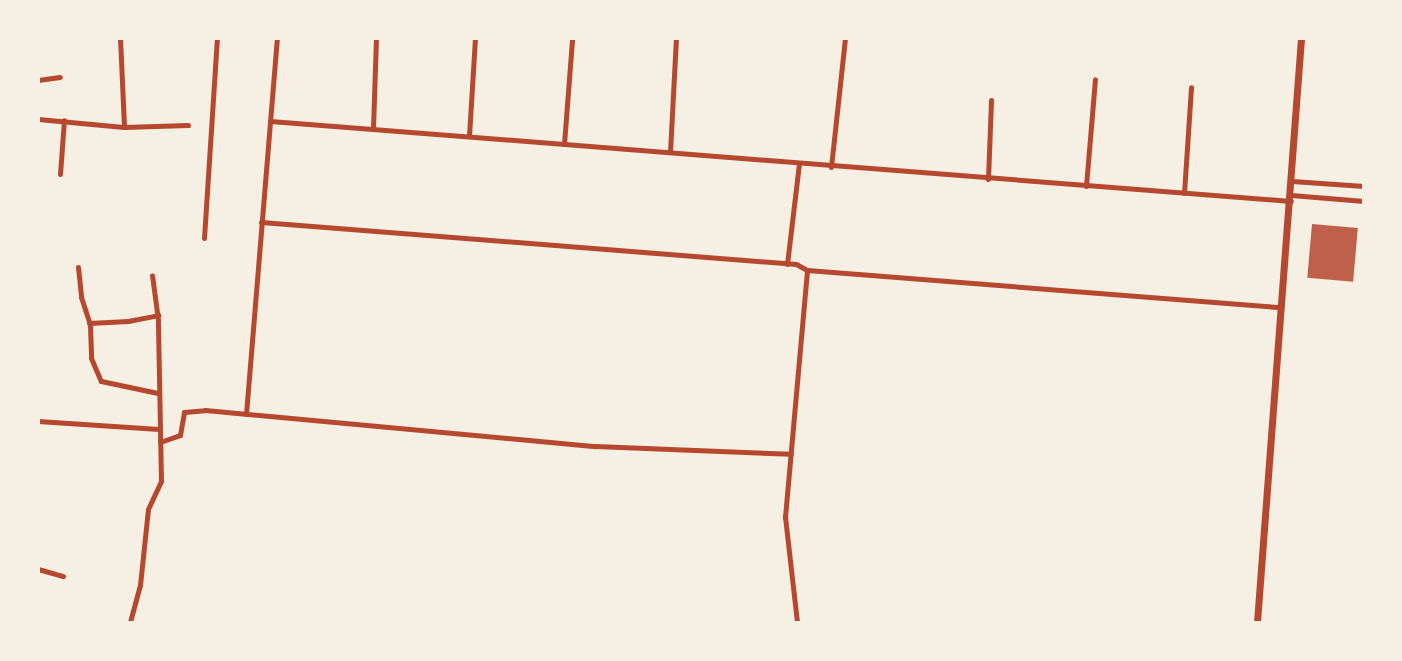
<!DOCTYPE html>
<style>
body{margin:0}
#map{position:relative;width:1402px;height:661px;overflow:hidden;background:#f6efe4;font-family:"Fira Sans Condensed",sans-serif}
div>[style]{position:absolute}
.building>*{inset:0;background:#bf614a;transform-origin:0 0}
.minor>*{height:5px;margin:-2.5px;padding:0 2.5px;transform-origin:2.5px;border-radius:2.5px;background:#b5482f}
.tertiary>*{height:7px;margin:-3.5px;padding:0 3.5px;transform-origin:3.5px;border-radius:3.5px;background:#b5482f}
span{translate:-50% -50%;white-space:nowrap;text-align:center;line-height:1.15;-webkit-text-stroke:5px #f6efe4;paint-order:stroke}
.frame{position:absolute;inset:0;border:40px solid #f6efe4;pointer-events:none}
</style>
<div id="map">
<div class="building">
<div style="left:1312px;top:224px;width:46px;height:54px;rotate:5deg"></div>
</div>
<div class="minor">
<div style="left:120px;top:38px;width:89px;rotate:87.4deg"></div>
<div style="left:38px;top:80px;width:22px;rotate:-8deg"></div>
<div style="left:38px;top:119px;width:86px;rotate:5.3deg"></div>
<div style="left:124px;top:127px;width:64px;rotate:-1.8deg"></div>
<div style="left:270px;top:121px;width:1024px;rotate:4.48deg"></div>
<div style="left:373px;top:128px;width:90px;rotate:-88.1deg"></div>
<div style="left:469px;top:136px;width:98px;rotate:-86.5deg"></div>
<div style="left:564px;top:144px;width:104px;rotate:-85.6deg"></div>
<div style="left:670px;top:152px;width:114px;rotate:-87deg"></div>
<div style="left:831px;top:167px;width:130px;rotate:-83.8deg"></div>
<div style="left:60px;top:174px;width:54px;rotate:-85.8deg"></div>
<div style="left:988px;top:179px;width:79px;rotate:-87.8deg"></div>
<div style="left:1292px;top:181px;width:72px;rotate:4deg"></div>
<div style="left:1086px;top:186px;width:107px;rotate:-85.2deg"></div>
<div style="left:1184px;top:193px;width:106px;rotate:-86.2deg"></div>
<div style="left:1291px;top:195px;width:73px;rotate:4.7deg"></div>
<div style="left:261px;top:222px;width:537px;rotate:4.49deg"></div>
<div style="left:796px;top:264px;width:13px;rotate:29deg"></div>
<div style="left:807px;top:270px;width:476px;rotate:4.5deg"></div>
<div style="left:204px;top:238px;width:200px;rotate:-86.3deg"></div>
<div style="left:787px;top:264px;width:101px;rotate:-83.2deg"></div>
<div style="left:78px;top:267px;width:30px;rotate:84deg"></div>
<div style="left:81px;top:297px;width:29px;rotate:72deg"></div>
<div style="left:90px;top:325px;width:33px;rotate:88deg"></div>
<div style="left:91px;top:358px;width:25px;rotate:67deg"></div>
<div style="left:101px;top:381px;width:58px;rotate:11.9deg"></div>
<div style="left:89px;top:323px;width:39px;rotate:-3deg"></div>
<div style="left:128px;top:321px;width:31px;rotate:-11deg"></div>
<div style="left:246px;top:414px;width:377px;rotate:-85.3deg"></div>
<div style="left:38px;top:421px;width:121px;rotate:3.8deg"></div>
<div style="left:160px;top:442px;width:21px;rotate:-19deg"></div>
<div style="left:180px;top:435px;width:23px;rotate:-80deg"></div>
<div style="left:184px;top:412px;width:21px;rotate:-5deg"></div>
<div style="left:205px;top:410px;width:392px;rotate:5.3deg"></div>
<div style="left:595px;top:446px;width:196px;rotate:2.3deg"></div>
<div style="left:38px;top:569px;width:26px;rotate:16deg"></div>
<div style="left:130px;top:622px;width:38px;rotate:-75deg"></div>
<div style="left:140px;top:585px;width:76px;rotate:-84deg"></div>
<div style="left:148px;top:509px;width:31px;rotate:-65deg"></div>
<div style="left:161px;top:481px;width:161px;rotate:-91.1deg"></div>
<div style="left:158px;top:320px;width:45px;rotate:-97.6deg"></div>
<div style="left:797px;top:622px;width:106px;rotate:-96.5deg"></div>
<div style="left:785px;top:517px;width:248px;rotate:-84.9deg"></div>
</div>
<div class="tertiary">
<div style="left:1257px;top:622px;width:586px;rotate:-85.69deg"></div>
</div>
<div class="frame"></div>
</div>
